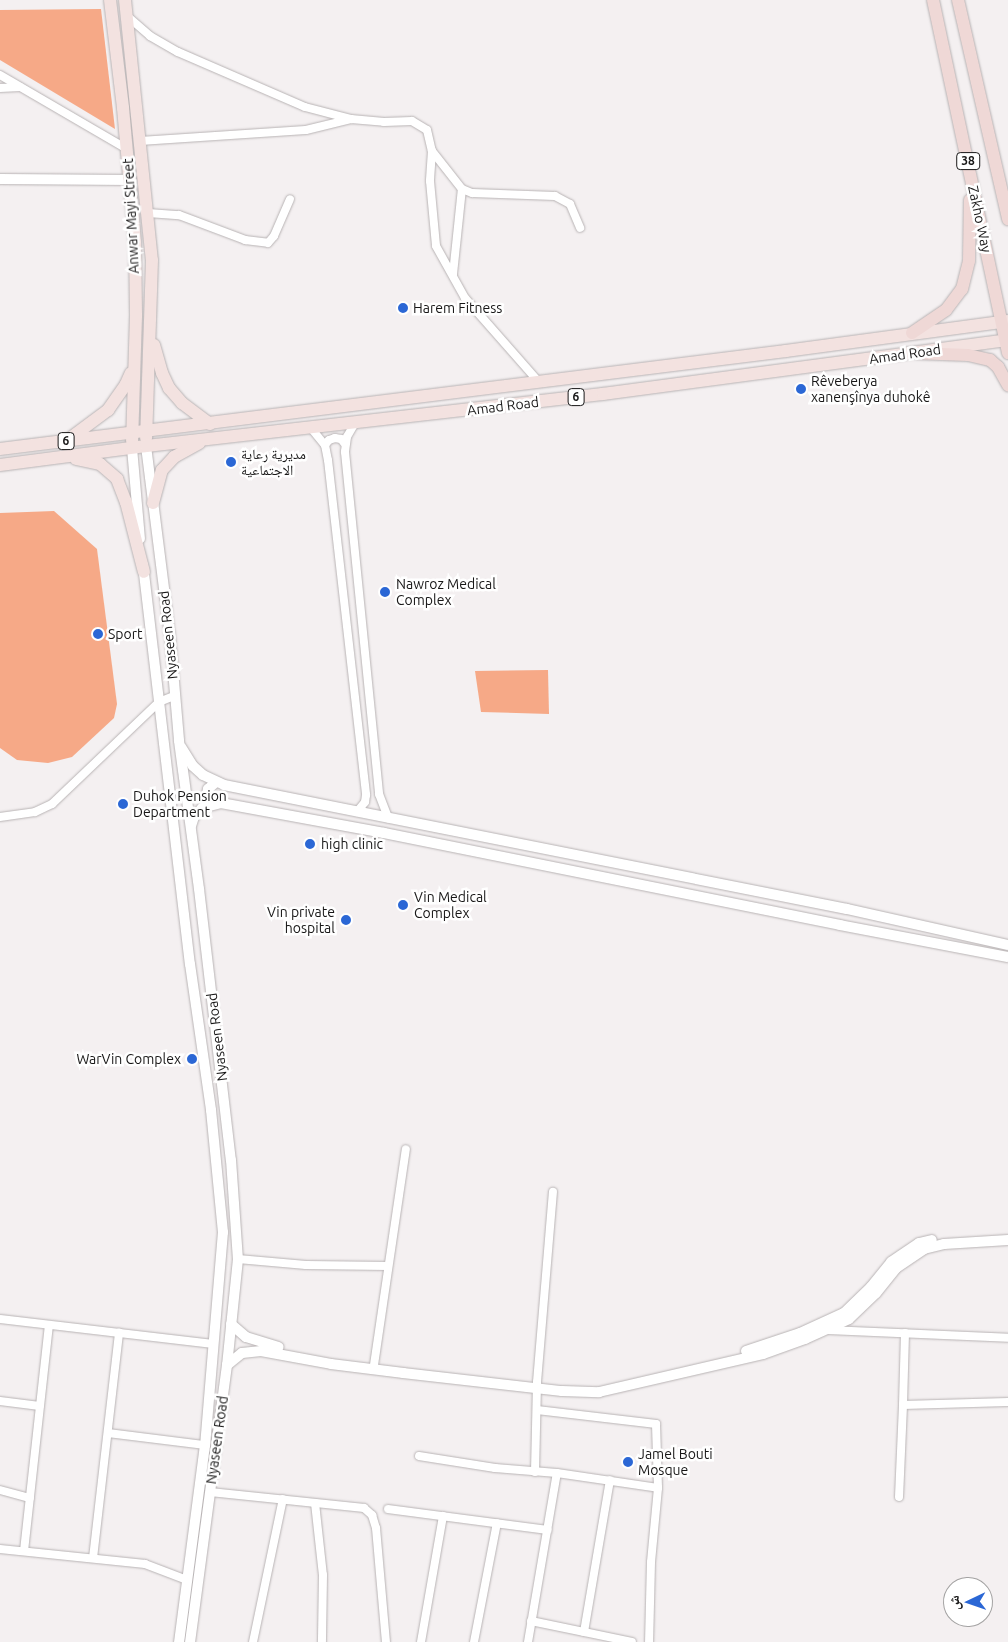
<!DOCTYPE html>
<meta charset="utf-8">
<style>
body{margin:0}
#map{position:relative;width:1008px;height:1642px;overflow:hidden;background:#f4f0f1;font-family:Ubuntu,"Noto Naskh Arabic",sans-serif}
div>[style]{position:absolute}
.green>*{inset:0;background:#f6a987}
.roads{filter:drop-shadow(0 0 1px #b8b3b4) drop-shadow(0 0 1px #b8b3b4)}
.minor>*{height:8px;margin:-4px;padding:0 4px;transform-origin:4px;border-radius:4px;background:#fff}
.tertiary>*{height:10px;margin:-5px;padding:0 5px;transform-origin:5px;border-radius:5px;background:#fff}
.primary>*{height:12px;margin:-6px;padding:0 6px;transform-origin:6px;border-radius:6px;background:#f3e2e0}
.trunk>*{height:12px;margin:-6px;padding:0 6px;transform-origin:6px;border-radius:6px;background:#efd8d6}
.dots>*{width:14px;height:14px;translate:-50% -50%;box-sizing:border-box;border:2px solid #fff;border-radius:50%}
span{translate:-50% -50%;white-space:nowrap;text-align:center;line-height:1.15;-webkit-text-stroke:5px #fff;paint-order:stroke}
.shield-label span{padding:1px 4px;background:#fff;border:1px solid;border-radius:4px;-webkit-text-stroke-width:0}
.shield-label{font-size:12px;color:#181717;font-weight:700}
.street-label{font-size:14px;color:#181717}
.poi-label{font-size:14px;color:#181717}
.left{translate:0 -50%;text-align:left}
.right{translate:-100% -50%;text-align:right}
.north{position:absolute;left:943px;top:1577px;width:50px;height:50px;box-sizing:border-box;background:#fff;border:1px solid #a3a2a2;border-radius:50%;rotate:267deg;font-size:14px;font-weight:700;line-height:20px;text-align:center;color:#181717}
.north::after{content:'';display:block;margin:auto;width:18px;height:22px;background:#2b67d5;clip-path:polygon(50% 0,100% 100%,50% 72%,0 100%)}
</style>
<div id="map">
<div class="green">
<div style="clip-path:polygon(101px 9px,115px 129px,0 60px,0 10px)"></div>
<div style="clip-path:polygon(54px 511px,97px 549px,117px 704px,114px 718px,72px 757px,48px 763px,17px 760px,0 748px,0 513px)"></div>
<div style="clip-path:polygon(548px 670px,549px 714px,481px 712px,475px 671px)"></div>
</div>
<div class="roads">
<div class="minor">
<div style="left:126px;top:15px;width:32px;rotate:41deg"></div>
<div style="left:150px;top:36px;width:32px;rotate:30deg"></div>
<div style="left:178px;top:52px;width:138px;rotate:23.4deg"></div>
<div style="left:305px;top:107px;width:48px;rotate:14.6deg"></div>
<div style="left:351px;top:119px;width:33px;rotate:5deg"></div>
<div style="left:384px;top:122px;width:28px;rotate:-2deg"></div>
<div style="left:412px;top:121px;width:17px;rotate:31deg"></div>
<div style="left:427px;top:130px;width:22px;rotate:77deg"></div>
<div style="left:432px;top:151px;width:30px;rotate:94deg"></div>
<div style="left:430px;top:181px;width:65px;rotate:84.7deg"></div>
<div style="left:436px;top:246px;width:60px;rotate:60.9deg"></div>
<div style="left:465px;top:298px;width:111px;rotate:48.7deg"></div>
<div style="left:0;top:75px;width:147px;rotate:30.2deg"></div>
<div style="left:0;top:88px;width:20px;rotate:-3deg"></div>
<div style="left:140px;top:141px;width:166px;rotate:-3.8deg"></div>
<div style="left:306px;top:130px;width:46px;rotate:-13.7deg"></div>
<div style="left:432px;top:151px;width:48px;rotate:51.7deg"></div>
<div style="left:462px;top:189px;width:11px;rotate:22deg"></div>
<div style="left:472px;top:193px;width:83px;rotate:2.1deg"></div>
<div style="left:555px;top:196px;width:17px;rotate:28deg"></div>
<div style="left:570px;top:204px;width:26px;rotate:67deg"></div>
<div style="left:148px;top:213px;width:31px;rotate:4deg"></div>
<div style="left:179px;top:215px;width:71px;rotate:20.7deg"></div>
<div style="left:245px;top:240px;width:23px;rotate:7deg"></div>
<div style="left:268px;top:243px;width:9px;rotate:-49deg"></div>
<div style="left:274px;top:236px;width:40px;rotate:-66.6deg"></div>
<div style="left:453px;top:274px;width:85px;rotate:-84deg"></div>
<div style="left:355px;top:423px;width:16px;rotate:120deg"></div>
<div style="left:347px;top:437px;width:15px;rotate:98deg"></div>
<div style="left:345px;top:452px;width:344px;rotate:84.3deg"></div>
<div style="left:379px;top:794px;width:26px;rotate:69deg"></div>
<div style="left:311px;top:428px;width:22px;rotate:51deg"></div>
<div style="left:325px;top:445px;width:15px;rotate:79deg"></div>
<div style="left:328px;top:460px;width:337px;rotate:83.5deg"></div>
<div style="left:366px;top:795px;width:7px;rotate:98deg"></div>
<div style="left:365px;top:802px;width:13px;rotate:129deg"></div>
<div style="left:325px;top:445px;width:6px;rotate:-51deg"></div>
<div style="left:329px;top:440px;width:6px;rotate:-18deg"></div>
<div style="left:335px;top:438px;width:6px;rotate:9deg"></div>
<div style="left:341px;top:439px;width:6px;rotate:51deg"></div>
<div style="left:0;top:817px;width:35px;rotate:-8deg"></div>
<div style="left:35px;top:812px;width:19px;rotate:-25deg"></div>
<div style="left:52px;top:804px;width:148px;rotate:-43.6deg"></div>
<div style="left:159px;top:702px;width:16px;rotate:-22deg"></div>
<div style="left:238px;top:1259px;width:68px;rotate:5deg"></div>
<div style="left:306px;top:1265px;width:82px;rotate:0.7deg"></div>
<div style="left:0;top:1319px;width:215px;rotate:6.7deg"></div>
<div style="left:828px;top:1330px;width:180px;rotate:2.5deg"></div>
<div style="left:905px;top:1333px;width:72px;rotate:91.6deg"></div>
<div style="left:903px;top:1405px;width:105px;rotate:-1.6deg"></div>
<div style="left:374px;top:1365px;width:218px;rotate:-81.6deg"></div>
<div style="left:0;top:1401px;width:40px;rotate:7.1deg"></div>
<div style="left:537px;top:1410px;width:120px;rotate:6.7deg"></div>
<div style="left:656px;top:1424px;width:64px;rotate:88.2deg"></div>
<div style="left:658px;top:1488px;width:74px;rotate:95.4deg"></div>
<div style="left:651px;top:1562px;width:80px;rotate:91.4deg"></div>
<div style="left:108px;top:1433px;width:98px;rotate:7.1deg"></div>
<div style="left:419px;top:1456px;width:77px;rotate:9deg"></div>
<div style="left:495px;top:1468px;width:62px;rotate:4.6deg"></div>
<div style="left:557px;top:1473px;width:102px;rotate:8.4deg"></div>
<div style="left:535px;top:1472px;width:90px;rotate:-88.7deg"></div>
<div style="left:537px;top:1382px;width:191px;rotate:-85.2deg"></div>
<div style="left:0;top:1490px;width:31px;rotate:15deg"></div>
<div style="left:210px;top:1492px;width:155px;rotate:5.9deg"></div>
<div style="left:364px;top:1508px;width:11px;rotate:41deg"></div>
<div style="left:372px;top:1515px;width:14px;rotate:73deg"></div>
<div style="left:376px;top:1528px;width:114px;rotate:85deg"></div>
<div style="left:899px;top:1497px;width:92px;rotate:-87.5deg"></div>
<div style="left:315px;top:1503px;width:72px;rotate:83.7deg"></div>
<div style="left:323px;top:1575px;width:67px;rotate:90.9deg"></div>
<div style="left:388px;top:1509px;width:161px;rotate:7.5deg"></div>
<div style="left:0;top:1549px;width:146px;rotate:5.9deg"></div>
<div style="left:145px;top:1564px;width:45px;rotate:20.9deg"></div>
<div style="left:24px;top:1551px;width:227px;rotate:-83.7deg"></div>
<div style="left:93px;top:1558px;width:227px;rotate:-83.4deg"></div>
<div style="left:531px;top:1621px;width:103px;rotate:11.7deg"></div>
<div style="left:584px;top:1632px;width:154px;rotate:-80.3deg"></div>
<div style="left:253px;top:1642px;width:146px;rotate:-78.2deg"></div>
<div style="left:421px;top:1642px;width:128px;rotate:-80.1deg"></div>
<div style="left:474px;top:1642px;width:121px;rotate:-79.1deg"></div>
<div style="left:528px;top:1642px;width:171px;rotate:-80.3deg"></div>
</div>
<div class="tertiary">
<div style="left:0;top:179px;width:131px;rotate:0.4deg"></div>
<div style="left:146px;top:446px;width:191px;rotate:82.8deg"></div>
<div style="left:170px;top:635px;width:106px;rotate:85.1deg"></div>
<div style="left:179px;top:741px;width:149px;rotate:82.3deg"></div>
<div style="left:199px;top:889px;width:273px;rotate:83.3deg"></div>
<div style="left:231px;top:1160px;width:99px;rotate:86deg"></div>
<div style="left:238px;top:1259px;width:107px;rotate:95.9deg"></div>
<div style="left:227px;top:1365px;width:279px;rotate:97.6deg"></div>
<div style="left:132px;top:448px;width:91px;rotate:85deg"></div>
<div style="left:143px;top:565px;width:402px;rotate:83.3deg"></div>
<div style="left:190px;top:964px;width:148px;rotate:81.8deg"></div>
<div style="left:211px;top:1110px;width:123px;rotate:84.4deg"></div>
<div style="left:223px;top:1232px;width:214px;rotate:94.8deg"></div>
<div style="left:205px;top:1445px;width:199px;rotate:97.5deg"></div>
<div style="left:181px;top:747px;width:22px;rotate:58deg"></div>
<div style="left:193px;top:766px;width:13px;rotate:42deg"></div>
<div style="left:203px;top:775px;width:23px;rotate:25deg"></div>
<div style="left:224px;top:785px;width:635px;rotate:11.26deg"></div>
<div style="left:847px;top:909px;width:165px;rotate:12.6deg"></div>
<div style="left:214px;top:803px;width:11px;rotate:-131deg"></div>
<div style="left:207px;top:795px;width:6px;rotate:-81deg"></div>
<div style="left:208px;top:789px;width:11px;rotate:-41deg"></div>
<div style="left:191px;top:826px;width:9px;rotate:-72deg"></div>
<div style="left:194px;top:817px;width:12px;rotate:-48deg"></div>
<div style="left:202px;top:808px;width:20px;rotate:-15deg"></div>
<div style="left:221px;top:803px;width:166px;rotate:10.4deg"></div>
<div style="left:384px;top:833px;width:465px;rotate:11.4deg"></div>
<div style="left:840px;top:925px;width:171px;rotate:10.8deg"></div>
<div style="left:231px;top:1324px;width:20px;rotate:41deg"></div>
<div style="left:246px;top:1337px;width:34px;rotate:17deg"></div>
<div style="left:746px;top:1351px;width:57px;rotate:-18.4deg"></div>
<div style="left:800px;top:1333px;width:48px;rotate:-24.4deg"></div>
<div style="left:844px;top:1313px;width:37px;rotate:-44deg"></div>
<div style="left:871px;top:1287px;width:32px;rotate:-51deg"></div>
<div style="left:891px;top:1262px;width:34px;rotate:-34deg"></div>
<div style="left:919px;top:1243px;width:13px;rotate:-13deg"></div>
<div style="left:227px;top:1365px;width:19px;rotate:-39deg"></div>
<div style="left:242px;top:1353px;width:19px;rotate:-6deg"></div>
<div style="left:261px;top:1351px;width:71px;rotate:10.5deg"></div>
<div style="left:331px;top:1364px;width:73px;rotate:7.1deg"></div>
<div style="left:403px;top:1373px;width:160px;rotate:6.5deg"></div>
<div style="left:562px;top:1391px;width:37px;rotate:2deg"></div>
<div style="left:599px;top:1392px;width:168px;rotate:-13deg"></div>
<div style="left:763px;top:1354px;width:45px;rotate:-19.7deg"></div>
<div style="left:805px;top:1339px;width:48px;rotate:-24.4deg"></div>
<div style="left:849px;top:1319px;width:37px;rotate:-44deg"></div>
<div style="left:876px;top:1293px;width:32px;rotate:-51deg"></div>
<div style="left:896px;top:1268px;width:34px;rotate:-34deg"></div>
<div style="left:924px;top:1249px;width:21px;rotate:-14deg"></div>
<div style="left:944px;top:1244px;width:64px;rotate:-3.6deg"></div>
</div>
<div class="primary">
<div style="left:110px;top:0;width:109px;rotate:83.1deg"></div>
<div style="left:123px;top:108px;width:135px;rotate:84.9deg"></div>
<div style="left:135px;top:242px;width:74px;rotate:89.2deg"></div>
<div style="left:136px;top:316px;width:125px;rotate:91.8deg"></div>
<div style="left:125px;top:0;width:261px;rotate:84.1deg"></div>
<div style="left:152px;top:260px;width:178px;rotate:91.9deg"></div>
<div style="left:154px;top:345px;width:29px;rotate:74deg"></div>
<div style="left:162px;top:373px;width:17px;rotate:65deg"></div>
<div style="left:169px;top:388px;width:20px;rotate:49deg"></div>
<div style="left:182px;top:403px;width:35px;rotate:37deg"></div>
<div style="left:69px;top:439px;width:49px;rotate:-36.6deg"></div>
<div style="left:108px;top:410px;width:32px;rotate:-55deg"></div>
<div style="left:126px;top:384px;width:12px;rotate:-66deg"></div>
<div style="left:0;top:449px;width:792px;rotate:-7.11deg"></div>
<div style="left:786px;top:351px;width:224px;rotate:-7.7deg"></div>
<div style="left:76px;top:459px;width:25px;rotate:12deg"></div>
<div style="left:100px;top:464px;width:23px;rotate:41deg"></div>
<div style="left:117px;top:479px;width:25px;rotate:69deg"></div>
<div style="left:126px;top:502px;width:72px;rotate:75.6deg"></div>
<div style="left:0;top:465px;width:147px;rotate:-7.4deg"></div>
<div style="left:146px;top:446px;width:460px;rotate:-6.5deg"></div>
<div style="left:603px;top:394px;width:409px;rotate:-7.6deg"></div>
<div style="left:153px;top:503px;width:34px;rotate:-75deg"></div>
<div style="left:162px;top:470px;width:18px;rotate:-47deg"></div>
<div style="left:174px;top:457px;width:29px;rotate:-29deg"></div>
</div>
<div class="trunk">
<div style="left:933px;top:0;width:361px;rotate:78deg"></div>
<div style="left:958px;top:0;width:225px;rotate:77.1deg"></div>
<div style="left:912px;top:333px;width:41px;rotate:-34.1deg"></div>
<div style="left:946px;top:310px;width:26px;rotate:-53deg"></div>
<div style="left:962px;top:289px;width:29px;rotate:-76deg"></div>
<div style="left:969px;top:261px;width:61px;rotate:-89.1deg"></div>
<div style="left:914px;top:353px;width:54px;rotate:2.1deg"></div>
<div style="left:968px;top:355px;width:23px;rotate:13deg"></div>
<div style="left:990px;top:360px;width:11px;rotate:41deg"></div>
<div style="left:998px;top:367px;width:21px;rotate:61deg"></div>
</div>
</div>
<div class="dots">
<div style="left:403px;top:308px;background:#2b67d5"></div>
<div style="left:801px;top:389px;background:#2b67d5"></div>
<div style="left:231px;top:462px;background:#2b67d5"></div>
<div style="left:385px;top:592px;background:#2b67d5"></div>
<div style="left:98px;top:634px;background:#2b67d5"></div>
<div style="left:123px;top:804px;background:#2b67d5"></div>
<div style="left:310px;top:844px;background:#2b67d5"></div>
<div style="left:403px;top:905px;background:#2b67d5"></div>
<div style="left:346px;top:920px;background:#2b67d5"></div>
<div style="left:192px;top:1059px;background:#2b67d5"></div>
<div style="left:628px;top:1462px;background:#2b67d5"></div>
</div>
<div class="shield-label">
<span style="left:968px;top:161px">38</span>
<span style="left:576px;top:397px">6</span>
<span style="left:66px;top:441px">6</span>
</div>
<div class="street-label">
<span style="left:131px;top:216px;rotate:-93deg">Anwar Mayi Street</span>
<span style="left:980px;top:219px;rotate:78deg">Zakho Way</span>
<span style="left:905px;top:354px;rotate:-8deg">Amad Road</span>
<span style="left:503px;top:406px;rotate:-7deg">Amad Road</span>
<span style="left:168px;top:635px;rotate:-96deg">Nyaseen Road</span>
<span style="left:217px;top:1037px;rotate:-97deg">Nyaseen Road</span>
<span style="left:217px;top:1440px;rotate:-82deg">Nyaseen Road</span>
</div>
<div class="poi-label">
<span class="left" style="left:413px;top:308px">Harem Fitness</span>
<span class="left" style="left:811px;top:389px">Rêveberya<br>xanenşînya duhokê</span>
<span class="left" style="left:241px;top:462px">مديرية رعاية<br>الاجتماعية</span>
<span class="left" style="left:396px;top:592px">Nawroz Medical<br>Complex</span>
<span class="left" style="left:108px;top:634px">Sport</span>
<span class="left" style="left:133px;top:804px">Duhok Pension<br>Department</span>
<span class="left" style="left:321px;top:844px">high clinic</span>
<span class="left" style="left:414px;top:905px">Vin Medical<br>Complex</span>
<span class="right" style="left:335px;top:920px">Vin private<br>hospital</span>
<span class="right" style="left:181px;top:1059px">WarVin Complex</span>
<span class="left" style="left:638px;top:1462px">Jamel Bouti<br>Mosque</span>
</div>
<div class="north">ش</div>
</div>
